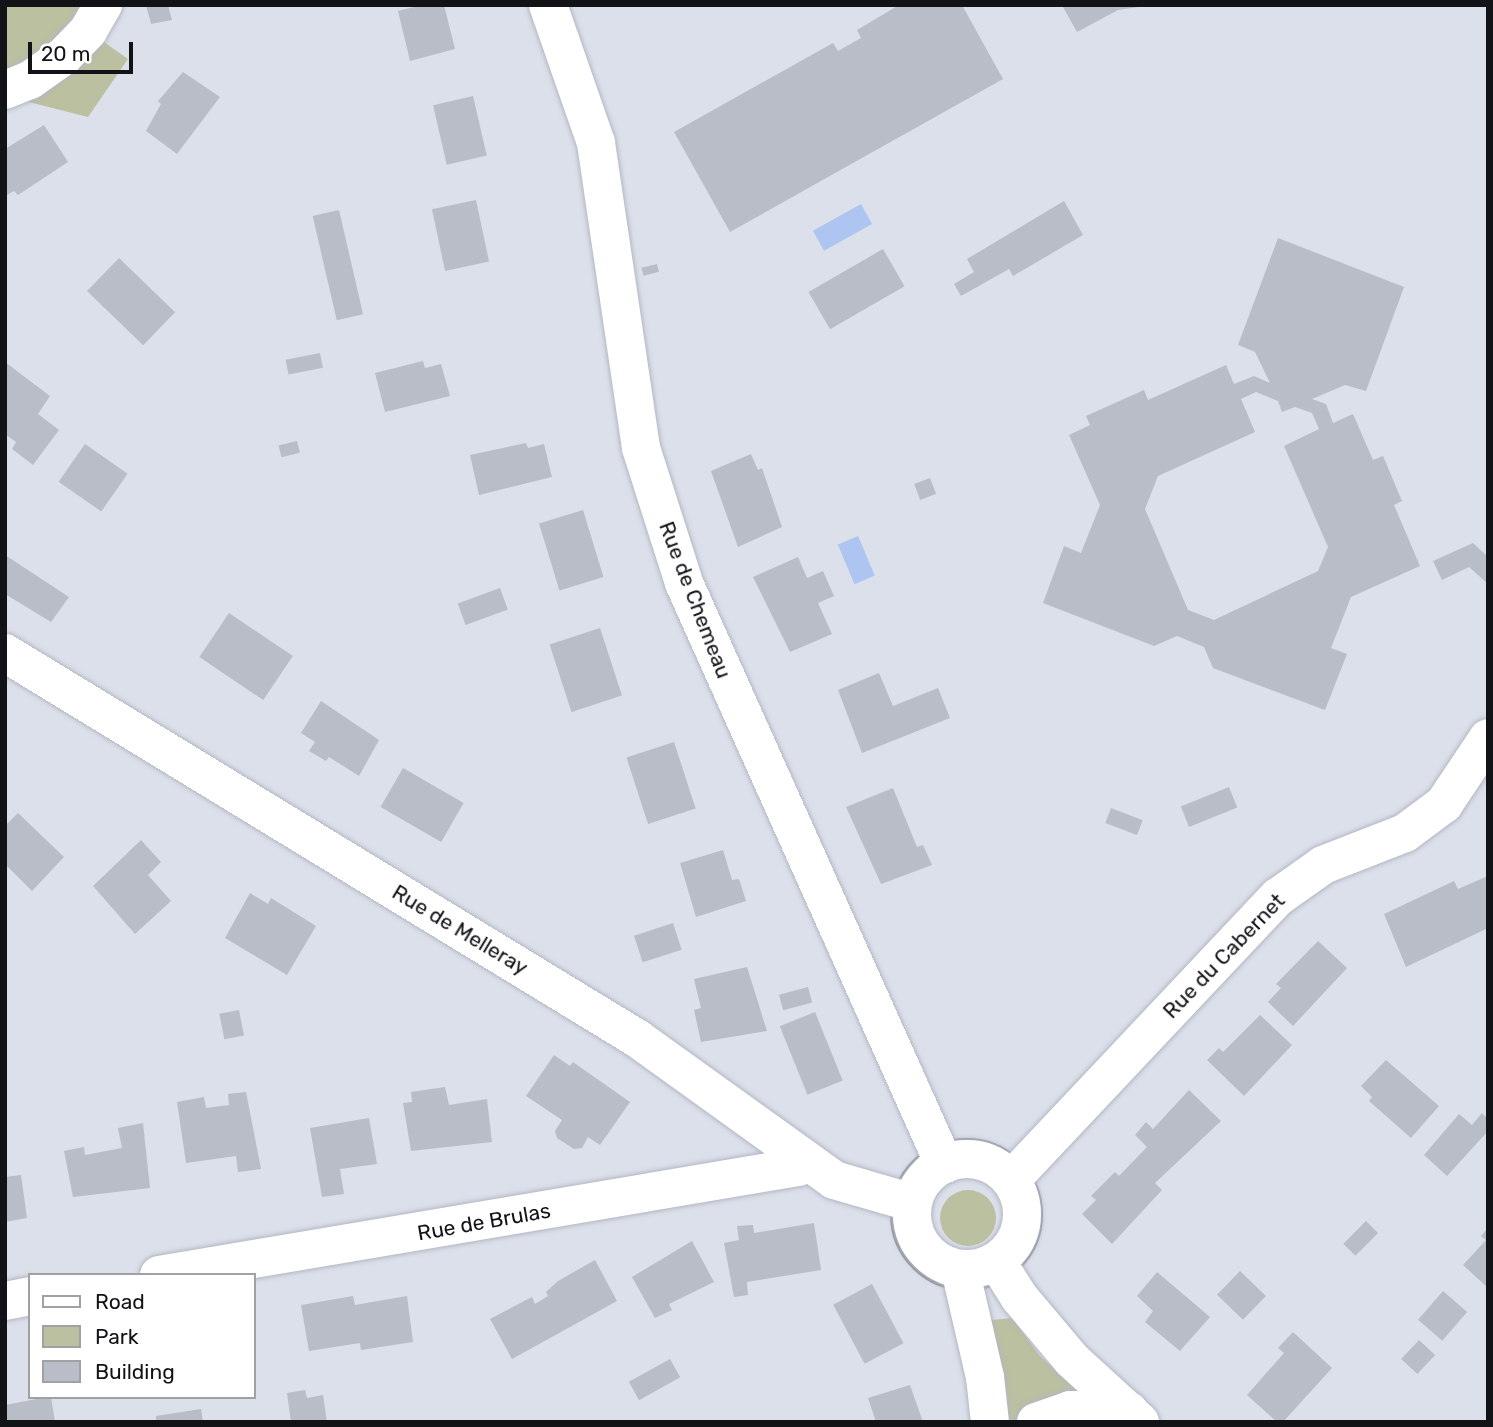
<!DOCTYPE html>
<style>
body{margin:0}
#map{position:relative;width:1493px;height:1427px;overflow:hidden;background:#dbe0eb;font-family:Rubik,sans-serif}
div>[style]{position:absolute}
.green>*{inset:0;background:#bbc0a0}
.round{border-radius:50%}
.water>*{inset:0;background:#aec5f2;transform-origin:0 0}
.building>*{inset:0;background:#b8bdc8;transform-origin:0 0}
.path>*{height:4.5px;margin-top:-2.25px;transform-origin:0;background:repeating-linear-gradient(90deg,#898c94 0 3.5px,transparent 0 7px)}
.path>.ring{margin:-2.25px;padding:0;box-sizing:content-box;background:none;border:4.5px solid #898c94;border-radius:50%}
.roads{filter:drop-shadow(0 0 2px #b3b7c2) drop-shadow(0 0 2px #b3b7c2)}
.minor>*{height:38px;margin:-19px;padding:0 19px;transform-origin:19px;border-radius:19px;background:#fff}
.minor>.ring{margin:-19px;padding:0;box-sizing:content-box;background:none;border:38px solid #fff;border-radius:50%}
span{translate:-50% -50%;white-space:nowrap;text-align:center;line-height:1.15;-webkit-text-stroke:5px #fff;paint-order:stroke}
.street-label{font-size:21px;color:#121317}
.frame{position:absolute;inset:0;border:7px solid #121317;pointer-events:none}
.legend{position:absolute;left:28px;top:1273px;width:228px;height:126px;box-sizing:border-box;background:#fff;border:2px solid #a0a1a2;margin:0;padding:9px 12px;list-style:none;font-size:21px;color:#121317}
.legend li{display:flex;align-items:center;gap:14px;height:35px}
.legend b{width:35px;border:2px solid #a0a1a2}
.scale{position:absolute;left:28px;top:42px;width:105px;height:32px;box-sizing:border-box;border:4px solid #121317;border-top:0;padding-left:9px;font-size:21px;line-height:24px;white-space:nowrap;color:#121317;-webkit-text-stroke:5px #fff;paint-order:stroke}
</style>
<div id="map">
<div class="green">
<div style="clip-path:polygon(5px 5px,87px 5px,77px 23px,128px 59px,88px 117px,17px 99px,5px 107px)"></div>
<div class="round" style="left:940px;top:1190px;width:56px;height:56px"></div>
<div style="clip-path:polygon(1012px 1318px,1040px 1356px,1082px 1395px,1021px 1422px,1005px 1422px,982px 1321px)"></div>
</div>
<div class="water">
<div style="left:861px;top:204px;width:23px;height:55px;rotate:61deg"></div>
<div style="left:858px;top:536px;width:43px;height:22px;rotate:67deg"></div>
</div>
<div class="building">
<div style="clip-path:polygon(146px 5px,168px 5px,172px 20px,151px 24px)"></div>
<div style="clip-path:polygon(422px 5px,444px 5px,455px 49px,410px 61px,398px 11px)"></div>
<div style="clip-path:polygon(899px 5px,962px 5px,1003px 79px,730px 232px,674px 132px,833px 43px,838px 51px,861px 38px,857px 30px)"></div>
<div style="clip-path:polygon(1062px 5px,1138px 5px,1138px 7px,1118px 10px,1077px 32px)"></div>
<div style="clip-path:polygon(183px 72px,220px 97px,177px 154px,146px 131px,161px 104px,158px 101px)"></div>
<div style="left:473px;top:96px;width:61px;height:41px;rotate:77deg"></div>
<div style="clip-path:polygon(44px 125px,68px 162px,18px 195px,14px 191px,5px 196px,5px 149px)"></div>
<div style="left:476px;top:200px;width:63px;height:45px;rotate:78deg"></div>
<div style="clip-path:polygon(1064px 201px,1083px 235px,1013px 276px,1009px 269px,961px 296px,954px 284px,974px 272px,967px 259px)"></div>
<div style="left:339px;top:210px;width:107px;height:27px;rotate:77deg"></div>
<div style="clip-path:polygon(evenodd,1278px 238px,1404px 287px,1366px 391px,1345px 385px,1312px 399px,1326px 404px,1333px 423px,1353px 414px,1373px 460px,1383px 456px,1402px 501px,1394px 505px,1420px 566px,1351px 597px,1331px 648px,1347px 654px,1325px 710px,1213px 668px,1204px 647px,1177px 636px,1154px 646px,1043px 603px,1064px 546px,1081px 553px,1100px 505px,1069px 435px,1090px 425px,1086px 416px,1144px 390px,1148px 400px,1226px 365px,1234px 384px,1254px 376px,1270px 383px,1255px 352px,1238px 345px,1278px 238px,1256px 392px,1278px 401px,1282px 412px,1295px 407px,1312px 413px,1319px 429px,1284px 446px,1328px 547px,1318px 571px,1214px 620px,1188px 610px,1145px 509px,1158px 476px,1255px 432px,1241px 399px,1256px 392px)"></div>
<div style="left:883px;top:249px;width:43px;height:86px;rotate:60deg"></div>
<div style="left:119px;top:258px;width:78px;height:46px;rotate:44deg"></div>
<div style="left:657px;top:264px;width:8px;height:16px;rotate:76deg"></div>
<div style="left:320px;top:353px;width:15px;height:35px;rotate:79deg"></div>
<div style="clip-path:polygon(423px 361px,425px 368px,441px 364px,450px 396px,385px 412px,375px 373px)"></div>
<div style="clip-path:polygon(5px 362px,50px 396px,38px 414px,59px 430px,33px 465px,12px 449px,16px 442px,5px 434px)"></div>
<div style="left:297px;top:441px;width:12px;height:19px;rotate:76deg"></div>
<div style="clip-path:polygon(526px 443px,528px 448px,544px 444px,552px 477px,479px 495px,470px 455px)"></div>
<div style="left:85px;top:444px;width:52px;height:46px;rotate:35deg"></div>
<div style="clip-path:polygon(751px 454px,758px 470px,762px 468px,782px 527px,738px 547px,711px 471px)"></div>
<div style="left:930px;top:478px;width:17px;height:17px;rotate:69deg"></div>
<div style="left:583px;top:510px;width:70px;height:46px;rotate:73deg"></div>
<div style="clip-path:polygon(1473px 543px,1488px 557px,1488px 584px,1469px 567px,1442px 580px,1433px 561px)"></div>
<div style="clip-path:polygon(5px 555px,69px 597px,51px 622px,5px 594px)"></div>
<div style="clip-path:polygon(798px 557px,807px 578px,823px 571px,834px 596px,818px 603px,832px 634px,790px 652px,753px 577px)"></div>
<div style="left:500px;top:588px;width:23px;height:45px;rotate:70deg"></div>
<div style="left:229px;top:613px;width:77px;height:53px;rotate:34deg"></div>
<div style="left:600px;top:628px;width:71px;height:53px;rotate:72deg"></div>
<div style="clip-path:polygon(879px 673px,893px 706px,938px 688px,950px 718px,862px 753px,838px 690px)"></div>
<div style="clip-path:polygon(321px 701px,379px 740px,359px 776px,329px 757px,326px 761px,309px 751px,315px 742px,301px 733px)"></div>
<div style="left:674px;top:742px;width:70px;height:50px;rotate:72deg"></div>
<div style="left:403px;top:768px;width:70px;height:45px;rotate:30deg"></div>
<div style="left:1229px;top:787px;width:22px;height:52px;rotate:68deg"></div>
<div style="clip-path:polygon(893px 788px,917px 847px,923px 845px,932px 865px,881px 884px,846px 807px)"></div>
<div style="left:1111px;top:808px;width:34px;height:16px;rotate:21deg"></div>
<div style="clip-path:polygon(18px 813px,64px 857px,32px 891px,5px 864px,5px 826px)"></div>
<div style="clip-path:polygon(141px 840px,161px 862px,148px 875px,171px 901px,135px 934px,93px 886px)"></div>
<div style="clip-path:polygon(723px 850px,732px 880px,739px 879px,746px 901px,696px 917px,680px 863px)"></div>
<div style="clip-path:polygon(1488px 876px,1488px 928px,1406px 967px,1384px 914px,1454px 881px,1458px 889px)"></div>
<div style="clip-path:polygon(250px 893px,268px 904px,271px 898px,316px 926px,287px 975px,225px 938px)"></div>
<div style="left:673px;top:923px;width:28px;height:41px;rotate:72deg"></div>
<div style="clip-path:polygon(1318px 941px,1347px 968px,1293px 1026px,1268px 1002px,1281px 988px,1276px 984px)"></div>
<div style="clip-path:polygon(747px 967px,767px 1031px,701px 1042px,694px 1010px,701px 1008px,694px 979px)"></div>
<div style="left:808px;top:987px;width:16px;height:30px;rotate:75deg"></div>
<div style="left:239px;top:1010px;width:26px;height:20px;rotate:79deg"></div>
<div style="left:815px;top:1012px;width:74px;height:38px;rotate:68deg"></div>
<div style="clip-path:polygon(1260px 1015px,1292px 1045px,1244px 1096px,1207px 1060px,1219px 1048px,1223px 1052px)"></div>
<div style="clip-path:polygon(554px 1055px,570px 1066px,573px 1062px,630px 1102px,600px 1145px,588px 1137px,582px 1148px,574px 1149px,557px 1138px,555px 1131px,562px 1120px,526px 1096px)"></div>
<div style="clip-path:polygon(1386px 1060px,1439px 1106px,1411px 1138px,1369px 1101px,1372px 1097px,1361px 1086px)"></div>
<div style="clip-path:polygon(445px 1087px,449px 1105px,487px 1099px,492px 1142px,411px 1151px,403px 1103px,412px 1102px,411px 1092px)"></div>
<div style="clip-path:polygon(1189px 1090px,1221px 1121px,1155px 1183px,1162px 1190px,1112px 1244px,1082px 1214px,1096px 1200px,1091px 1196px,1115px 1172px,1119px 1176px,1147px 1147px,1135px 1135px,1146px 1122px,1153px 1129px)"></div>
<div style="clip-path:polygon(246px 1092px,261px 1169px,238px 1172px,236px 1156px,186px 1163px,177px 1102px,204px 1097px,206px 1108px,229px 1105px,228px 1094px)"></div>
<div style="clip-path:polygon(1482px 1113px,1488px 1119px,1488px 1131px,1447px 1176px,1424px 1155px,1459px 1114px,1472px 1125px)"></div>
<div style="clip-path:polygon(369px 1118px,377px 1164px,340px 1169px,344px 1194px,322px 1197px,310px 1128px)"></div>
<div style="clip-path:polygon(143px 1123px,150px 1188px,73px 1197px,64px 1151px,84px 1147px,85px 1155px,122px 1148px,118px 1128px)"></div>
<div style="clip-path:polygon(21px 1175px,27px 1218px,5px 1222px,5px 1177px)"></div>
<div style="left:1366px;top:1221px;width:17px;height:32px;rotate:45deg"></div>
<div style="clip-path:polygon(814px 1223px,821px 1270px,747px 1282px,748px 1295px,734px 1297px,724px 1243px,739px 1240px,737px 1226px,753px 1225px,754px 1233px)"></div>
<div style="clip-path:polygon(1488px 1228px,1488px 1288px,1463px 1265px,1486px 1240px,1481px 1236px)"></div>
<div style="clip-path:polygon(692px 1241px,714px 1282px,669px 1304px,672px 1310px,655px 1318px,632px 1277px)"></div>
<div style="clip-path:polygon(595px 1260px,617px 1301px,512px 1359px,490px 1319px,532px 1297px,535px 1304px,548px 1296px,546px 1292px,558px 1281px)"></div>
<div style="left:1240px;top:1271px;width:36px;height:33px;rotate:44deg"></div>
<div style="clip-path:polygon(1157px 1272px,1210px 1317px,1180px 1351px,1145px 1322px,1153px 1311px,1137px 1296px)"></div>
<div style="left:872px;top:1284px;width:67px;height:44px;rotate:62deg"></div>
<div style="left:1443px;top:1291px;width:32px;height:38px;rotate:41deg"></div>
<div style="clip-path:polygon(353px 1296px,355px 1305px,407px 1296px,413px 1342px,361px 1350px,360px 1343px,309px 1351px,301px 1305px)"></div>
<div style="clip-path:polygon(1293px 1332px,1332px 1368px,1283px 1422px,1277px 1422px,1247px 1395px,1284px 1353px,1278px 1348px)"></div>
<div style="left:1419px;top:1340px;width:22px;height:26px;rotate:43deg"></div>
<div style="left:670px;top:1359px;width:21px;height:47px;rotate:61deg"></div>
<div style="clip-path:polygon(910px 1385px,923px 1422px,876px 1422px,868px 1398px)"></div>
<div style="clip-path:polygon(305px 1390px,307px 1398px,323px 1395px,327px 1422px,291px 1422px,287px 1393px)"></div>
<div style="clip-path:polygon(47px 1397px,51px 1397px,55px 1422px,5px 1422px,5px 1405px)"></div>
<div style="clip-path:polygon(201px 1409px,203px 1422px,156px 1422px,156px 1416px)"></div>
</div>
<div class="path">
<div class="ring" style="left:892px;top:1140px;width:145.5px;height:145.5px"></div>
</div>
<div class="roads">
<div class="minor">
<div style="left:548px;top:5px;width:146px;rotate:70.8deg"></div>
<div style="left:596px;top:143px;width:308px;rotate:81.6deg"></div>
<div style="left:641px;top:448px;width:142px;rotate:72.3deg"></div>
<div style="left:684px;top:583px;width:637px;rotate:65.89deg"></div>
<div style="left:5px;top:90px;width:27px;rotate:-22deg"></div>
<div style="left:30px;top:80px;width:42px;rotate:-35.2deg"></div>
<div style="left:64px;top:56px;width:35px;rotate:-46deg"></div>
<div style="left:88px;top:31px;width:30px;rotate:-60deg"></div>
<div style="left:5px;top:653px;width:741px;rotate:31.37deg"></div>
<div style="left:638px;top:1039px;width:241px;rotate:35.7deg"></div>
<div style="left:834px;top:1180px;width:82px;rotate:16.2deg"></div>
<div class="ring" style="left:912px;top:1159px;width:72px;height:72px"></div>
<div style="left:1011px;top:1180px;width:389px;rotate:-46.7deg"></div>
<div style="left:1278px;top:897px;width:55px;rotate:-35.4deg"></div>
<div style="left:1323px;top:865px;width:88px;rotate:-21.3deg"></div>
<div style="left:1405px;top:833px;width:49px;rotate:-36.6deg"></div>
<div style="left:1444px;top:804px;width:79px;rotate:-56.3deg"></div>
<div style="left:997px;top:1262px;width:41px;rotate:57.8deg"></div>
<div style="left:1019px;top:1297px;width:82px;rotate:49.9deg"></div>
<div style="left:1072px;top:1360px;width:92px;rotate:42.4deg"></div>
<div style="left:960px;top:1269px;width:111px;rotate:77deg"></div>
<div style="left:985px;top:1377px;width:45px;rotate:83.7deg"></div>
<div style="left:159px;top:1275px;width:648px;rotate:-9.59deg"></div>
<div style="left:798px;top:1167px;width:10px;rotate:-53deg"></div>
<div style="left:5px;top:1301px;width:25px;rotate:-11deg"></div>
<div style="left:1036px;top:1422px;width:36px;rotate:-19deg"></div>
<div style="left:1070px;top:1410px;width:59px;rotate:1deg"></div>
</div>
</div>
<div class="street-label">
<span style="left:695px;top:600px;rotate:69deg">Rue de Chemeau</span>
<span style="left:460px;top:930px;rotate:31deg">Rue de Melleray</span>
<span style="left:1224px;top:956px;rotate:-46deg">Rue du Cabernet</span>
<span style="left:484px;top:1222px;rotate:-10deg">Rue de Brulas</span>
</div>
<div class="frame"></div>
<ul class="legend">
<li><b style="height:9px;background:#fff"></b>Road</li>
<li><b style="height:19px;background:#bbc0a0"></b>Park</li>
<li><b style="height:19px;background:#b8bdc8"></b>Building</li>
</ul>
<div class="scale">20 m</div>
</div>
